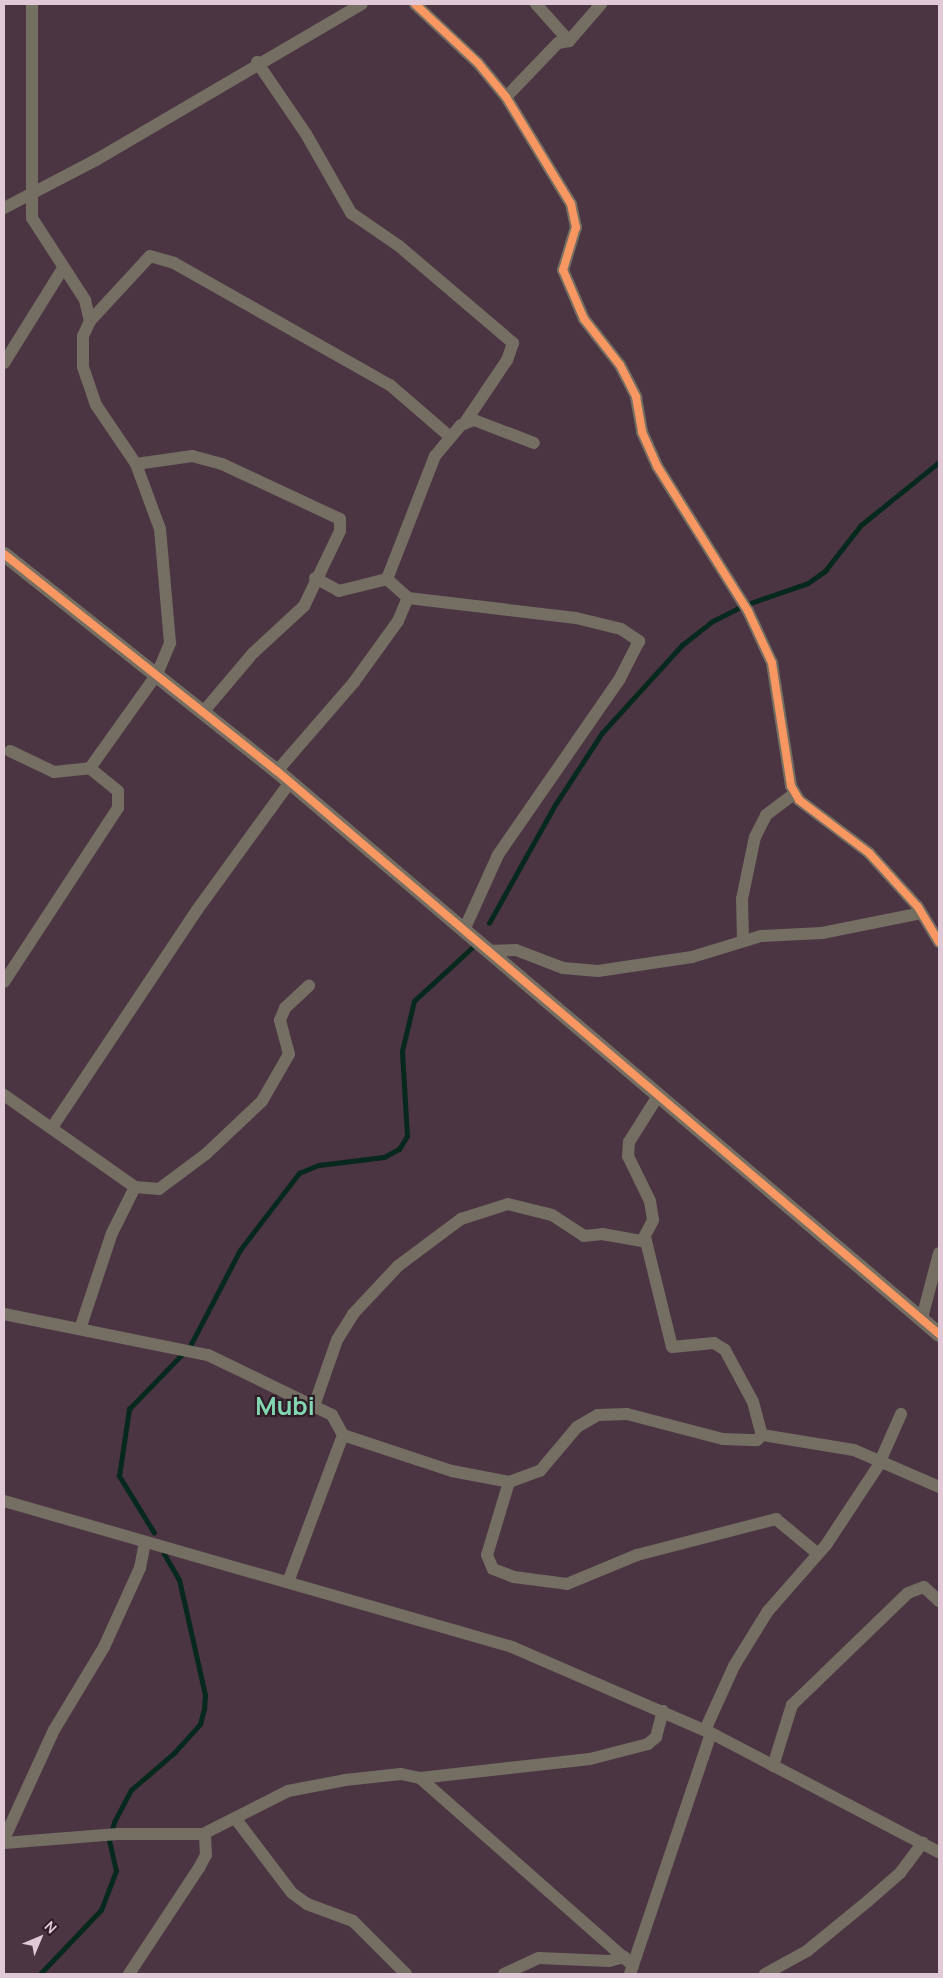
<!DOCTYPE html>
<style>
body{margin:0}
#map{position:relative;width:943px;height:1978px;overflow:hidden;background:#4b3542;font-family:Manrope,sans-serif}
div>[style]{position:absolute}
.stream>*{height:4.5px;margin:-2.25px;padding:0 2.25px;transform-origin:2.25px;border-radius:2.25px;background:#07281d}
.minor>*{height:12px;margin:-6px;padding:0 6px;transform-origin:6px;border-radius:6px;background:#746f62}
.tertiary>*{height:15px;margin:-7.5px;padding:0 7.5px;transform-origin:7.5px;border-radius:7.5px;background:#746f62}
.cycleway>*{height:8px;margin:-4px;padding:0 4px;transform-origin:4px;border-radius:4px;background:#f99763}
span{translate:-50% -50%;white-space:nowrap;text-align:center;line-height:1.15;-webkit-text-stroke:4.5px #2e1c26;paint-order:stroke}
.town-label{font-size:25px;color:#82d7b1;font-weight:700}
.frame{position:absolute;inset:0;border:5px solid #e2c9d7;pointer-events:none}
.north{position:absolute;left:15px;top:1913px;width:50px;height:50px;-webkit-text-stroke:4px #2e1c26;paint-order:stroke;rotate:45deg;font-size:14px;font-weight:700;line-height:20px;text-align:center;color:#e2c9d7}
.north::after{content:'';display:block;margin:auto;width:18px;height:22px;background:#e2c9d7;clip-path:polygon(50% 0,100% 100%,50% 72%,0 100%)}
</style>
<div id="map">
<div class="stream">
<div style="left:489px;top:923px;width:135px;rotate:-60.8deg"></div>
<div style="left:555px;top:805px;width:86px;rotate:-56.9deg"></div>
<div style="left:602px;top:733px;width:119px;rotate:-47.7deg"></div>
<div style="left:682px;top:645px;width:37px;rotate:-38deg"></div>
<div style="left:711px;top:622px;width:35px;rotate:-27deg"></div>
<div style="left:742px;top:606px;width:70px;rotate:-19.2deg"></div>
<div style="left:808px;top:583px;width:21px;rotate:-35deg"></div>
<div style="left:825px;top:571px;width:58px;rotate:-52deg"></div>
<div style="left:861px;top:525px;width:100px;rotate:-38.9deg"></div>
<div style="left:154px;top:1533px;width:67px;rotate:-121.6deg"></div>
<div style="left:119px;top:1476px;width:68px;rotate:-81.5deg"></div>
<div style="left:129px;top:1409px;width:88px;rotate:-45.9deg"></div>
<div style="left:190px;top:1346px;width:108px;rotate:-62.5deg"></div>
<div style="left:240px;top:1250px;width:97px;rotate:-52.5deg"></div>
<div style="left:299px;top:1173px;width:22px;rotate:-22deg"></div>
<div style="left:319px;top:1165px;width:65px;rotate:-7deg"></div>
<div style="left:384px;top:1157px;width:17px;rotate:-28deg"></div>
<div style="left:399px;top:1149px;width:15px;rotate:-58deg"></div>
<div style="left:407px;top:1136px;width:85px;rotate:-93.4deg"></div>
<div style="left:402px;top:1051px;width:51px;rotate:-76.5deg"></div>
<div style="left:414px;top:1001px;width:84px;rotate:-42.6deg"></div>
<div style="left:40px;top:1974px;width:88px;rotate:-46.4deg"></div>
<div style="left:101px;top:1910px;width:42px;rotate:-69deg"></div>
<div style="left:116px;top:1871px;width:32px;rotate:-103deg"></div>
<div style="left:109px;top:1840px;width:19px;rotate:-74deg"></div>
<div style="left:114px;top:1822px;width:36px;rotate:-62deg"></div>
<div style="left:131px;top:1790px;width:57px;rotate:-40.7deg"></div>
<div style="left:174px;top:1753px;width:39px;rotate:-48deg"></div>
<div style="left:200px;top:1724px;width:16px;rotate:-75deg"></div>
<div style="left:204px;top:1709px;width:14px;rotate:-86deg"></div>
<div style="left:205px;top:1695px;width:118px;rotate:-102.7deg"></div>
<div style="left:179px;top:1580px;width:30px;rotate:-120deg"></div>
</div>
<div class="minor">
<div style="left:32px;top:4px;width:214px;rotate:90deg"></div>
<div style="left:32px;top:218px;width:98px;rotate:57.1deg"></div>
<div style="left:85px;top:300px;width:22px;rotate:77deg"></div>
<div style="left:415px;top:4px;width:86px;rotate:43.1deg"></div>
<div style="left:478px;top:63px;width:44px;rotate:50.5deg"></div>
<div style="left:506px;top:97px;width:125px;rotate:58.7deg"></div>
<div style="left:571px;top:204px;width:24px;rotate:78deg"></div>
<div style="left:576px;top:227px;width:45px;rotate:106.8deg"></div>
<div style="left:563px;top:270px;width:53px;rotate:66.8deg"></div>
<div style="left:584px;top:319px;width:58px;rotate:52deg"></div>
<div style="left:620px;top:365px;width:36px;rotate:63deg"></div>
<div style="left:636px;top:397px;width:36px;rotate:80deg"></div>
<div style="left:642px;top:432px;width:37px;rotate:66deg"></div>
<div style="left:657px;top:466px;width:171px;rotate:57.9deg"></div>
<div style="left:748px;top:611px;width:57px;rotate:65.2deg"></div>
<div style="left:772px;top:663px;width:124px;rotate:81.2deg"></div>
<div style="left:791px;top:786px;width:16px;rotate:60deg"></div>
<div style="left:799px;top:800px;width:88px;rotate:37.1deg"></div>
<div style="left:869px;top:853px;width:73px;rotate:47.8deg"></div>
<div style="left:918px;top:907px;width:41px;rotate:59deg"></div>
<div style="left:536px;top:4px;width:50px;rotate:48.3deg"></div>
<div style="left:257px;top:62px;width:87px;rotate:55.8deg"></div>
<div style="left:306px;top:134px;width:91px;rotate:60.3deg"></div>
<div style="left:351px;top:213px;width:58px;rotate:34.5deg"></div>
<div style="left:399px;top:246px;width:150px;rotate:40.4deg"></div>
<div style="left:513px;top:343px;width:18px;rotate:109deg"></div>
<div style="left:507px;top:360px;width:77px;rotate:123.9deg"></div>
<div style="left:506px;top:97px;width:75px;rotate:-46.1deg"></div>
<div style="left:558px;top:43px;width:11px;rotate:-10deg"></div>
<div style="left:569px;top:41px;width:49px;rotate:-49.1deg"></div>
<div style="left:4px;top:208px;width:104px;rotate:-27.6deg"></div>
<div style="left:96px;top:160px;width:308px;rotate:-30.4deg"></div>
<div style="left:4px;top:363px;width:110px;rotate:-58.1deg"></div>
<div style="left:136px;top:464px;width:57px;rotate:-8.1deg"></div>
<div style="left:192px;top:456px;width:31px;rotate:15deg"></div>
<div style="left:222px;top:464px;width:130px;rotate:25deg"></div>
<div style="left:340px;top:519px;width:12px;rotate:90deg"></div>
<div style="left:340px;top:531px;width:83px;rotate:115.6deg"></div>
<div style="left:304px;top:606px;width:69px;rotate:137.3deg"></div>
<div style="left:253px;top:653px;width:76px;rotate:130.2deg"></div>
<div style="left:315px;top:578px;width:27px;rotate:28deg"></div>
<div style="left:339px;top:591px;width:49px;rotate:-14deg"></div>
<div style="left:387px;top:579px;width:132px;rotate:-68.7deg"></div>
<div style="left:435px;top:456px;width:40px;rotate:-50deg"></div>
<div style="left:461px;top:425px;width:14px;rotate:-21deg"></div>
<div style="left:474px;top:420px;width:64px;rotate:21deg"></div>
<div style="left:387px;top:579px;width:28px;rotate:42deg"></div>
<div style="left:408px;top:598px;width:169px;rotate:6.8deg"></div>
<div style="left:576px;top:618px;width:46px;rotate:13.7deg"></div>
<div style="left:621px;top:629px;width:22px;rotate:34deg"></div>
<div style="left:639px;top:641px;width:44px;rotate:117.1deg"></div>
<div style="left:619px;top:680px;width:213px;rotate:124.7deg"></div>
<div style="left:498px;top:855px;width:82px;rotate:114.4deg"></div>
<div style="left:10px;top:751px;width:49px;rotate:25.5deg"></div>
<div style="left:54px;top:772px;width:36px;rotate:-6deg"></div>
<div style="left:90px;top:768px;width:115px;rotate:-54.5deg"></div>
<div style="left:157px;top:674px;width:34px;rotate:-67deg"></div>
<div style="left:170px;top:643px;width:114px;rotate:-95deg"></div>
<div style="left:160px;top:529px;width:69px;rotate:-110.3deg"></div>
<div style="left:136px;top:464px;width:71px;rotate:-124.1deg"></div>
<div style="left:96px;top:405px;width:40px;rotate:-108.9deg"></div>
<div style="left:83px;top:367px;width:31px;rotate:-90deg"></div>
<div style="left:83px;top:336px;width:17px;rotate:-65deg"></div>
<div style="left:90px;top:321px;width:88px;rotate:-47.3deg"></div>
<div style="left:150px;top:256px;width:25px;rotate:16deg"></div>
<div style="left:174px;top:263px;width:248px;rotate:29.5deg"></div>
<div style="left:390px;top:385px;width:78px;rotate:40.8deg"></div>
<div style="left:277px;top:771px;width:118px;rotate:-49.1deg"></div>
<div style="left:354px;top:682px;width:75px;rotate:-54.2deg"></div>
<div style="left:398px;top:621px;width:25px;rotate:-67deg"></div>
<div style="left:743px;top:940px;width:41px;rotate:-91.4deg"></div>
<div style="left:742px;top:899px;width:63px;rotate:-78.2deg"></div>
<div style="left:755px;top:837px;width:25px;rotate:-63deg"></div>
<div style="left:766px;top:815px;width:36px;rotate:-37deg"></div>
<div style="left:488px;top:951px;width:28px;rotate:-2deg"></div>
<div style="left:516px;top:950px;width:50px;rotate:21deg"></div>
<div style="left:563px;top:968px;width:35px;rotate:5deg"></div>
<div style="left:598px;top:971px;width:95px;rotate:-8.5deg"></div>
<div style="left:692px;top:957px;width:72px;rotate:-16.9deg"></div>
<div style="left:761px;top:936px;width:61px;rotate:-2.8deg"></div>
<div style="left:822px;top:933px;width:101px;rotate:-11.4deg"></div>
<div style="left:4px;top:982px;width:208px;rotate:-56.8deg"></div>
<div style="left:118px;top:808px;width:17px;rotate:-90deg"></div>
<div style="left:118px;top:791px;width:36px;rotate:-141deg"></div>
<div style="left:4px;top:1095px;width:160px;rotate:35.1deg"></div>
<div style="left:135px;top:1187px;width:24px;rotate:5deg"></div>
<div style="left:159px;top:1189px;width:59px;rotate:-36.7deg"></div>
<div style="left:206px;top:1154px;width:77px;rotate:-43.4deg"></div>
<div style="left:262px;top:1101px;width:54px;rotate:-60.1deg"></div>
<div style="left:289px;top:1054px;width:35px;rotate:-105deg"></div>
<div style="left:280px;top:1020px;width:13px;rotate:-67deg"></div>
<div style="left:285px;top:1008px;width:33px;rotate:-43deg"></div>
<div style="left:53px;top:1126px;width:260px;rotate:-56.3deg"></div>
<div style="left:197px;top:910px;width:158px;rotate:-54deg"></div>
<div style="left:645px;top:1237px;width:113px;rotate:76.2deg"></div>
<div style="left:672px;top:1347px;width:42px;rotate:-5.4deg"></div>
<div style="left:714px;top:1343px;width:13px;rotate:32deg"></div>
<div style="left:725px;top:1350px;width:59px;rotate:61.7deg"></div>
<div style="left:753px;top:1402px;width:34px;rotate:75deg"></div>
<div style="left:4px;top:1314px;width:208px;rotate:11.4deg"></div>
<div style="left:208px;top:1355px;width:138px;rotate:25.8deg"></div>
<div style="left:332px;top:1415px;width:23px;rotate:61deg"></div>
<div style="left:343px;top:1435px;width:157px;rotate:110.5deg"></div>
<div style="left:922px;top:1318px;width:67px;rotate:-75.3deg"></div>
<div style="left:80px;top:1329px;width:101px;rotate:-71.6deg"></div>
<div style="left:112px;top:1233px;width:51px;rotate:-63.4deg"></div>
<div style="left:314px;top:1406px;width:70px;rotate:-70.8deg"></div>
<div style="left:337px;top:1340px;width:31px;rotate:-58deg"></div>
<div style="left:353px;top:1314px;width:66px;rotate:-46.8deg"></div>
<div style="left:398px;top:1266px;width:79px;rotate:-36.7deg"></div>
<div style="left:461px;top:1219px;width:49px;rotate:-17.7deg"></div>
<div style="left:508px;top:1204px;width:45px;rotate:14deg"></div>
<div style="left:552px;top:1215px;width:38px;rotate:33deg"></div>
<div style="left:584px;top:1236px;width:18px;rotate:-6deg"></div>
<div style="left:602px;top:1234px;width:41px;rotate:9.9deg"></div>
<div style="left:642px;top:1241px;width:24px;rotate:-62deg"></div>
<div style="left:653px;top:1220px;width:19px;rotate:-99deg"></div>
<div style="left:650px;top:1201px;width:50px;rotate:-116.1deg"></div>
<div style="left:628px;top:1156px;width:14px;rotate:-86deg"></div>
<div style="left:629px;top:1142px;width:54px;rotate:-57.8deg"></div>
<div style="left:343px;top:1435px;width:115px;rotate:18.3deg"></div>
<div style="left:452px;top:1471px;width:58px;rotate:10.9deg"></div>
<div style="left:509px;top:1482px;width:33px;rotate:-20deg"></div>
<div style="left:540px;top:1471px;width:57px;rotate:-49.9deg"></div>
<div style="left:577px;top:1427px;width:24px;rotate:-30deg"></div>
<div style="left:598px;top:1415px;width:29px;rotate:-2deg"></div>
<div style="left:627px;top:1414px;width:99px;rotate:14.6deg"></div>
<div style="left:723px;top:1439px;width:34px;rotate:2deg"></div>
<div style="left:757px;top:1440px;width:7px;rotate:-45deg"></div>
<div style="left:762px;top:1435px;width:93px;rotate:9.3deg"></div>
<div style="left:854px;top:1450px;width:93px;rotate:23.5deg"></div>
<div style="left:509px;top:1482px;width:76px;rotate:106.8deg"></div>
<div style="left:487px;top:1555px;width:15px;rotate:67deg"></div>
<div style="left:493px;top:1569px;width:22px;rotate:21deg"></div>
<div style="left:514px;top:1577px;width:53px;rotate:7.5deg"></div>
<div style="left:567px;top:1584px;width:76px;rotate:-22.5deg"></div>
<div style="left:637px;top:1555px;width:144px;rotate:-14.5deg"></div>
<div style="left:776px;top:1519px;width:53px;rotate:39.7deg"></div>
<div style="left:4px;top:1501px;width:529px;rotate:16.03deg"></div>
<div style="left:512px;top:1647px;width:217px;rotate:23.4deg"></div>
<div style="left:711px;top:1733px;width:257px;rotate:27.6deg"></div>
<div style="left:705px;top:1730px;width:70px;rotate:-65.6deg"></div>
<div style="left:734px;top:1666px;width:65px;rotate:-58.3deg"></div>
<div style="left:768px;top:1611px;width:88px;rotate:-48.7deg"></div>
<div style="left:826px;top:1545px;width:95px;rotate:-56.6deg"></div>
<div style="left:878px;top:1466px;width:57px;rotate:-66.1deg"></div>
<div style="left:773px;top:1766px;width:64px;rotate:-72.7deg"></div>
<div style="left:792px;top:1705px;width:161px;rotate:-44deg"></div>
<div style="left:908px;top:1593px;width:17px;rotate:-21deg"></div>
<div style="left:924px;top:1587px;width:21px;rotate:43deg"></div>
<div style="left:420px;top:1778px;width:284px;rotate:41.4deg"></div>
<div style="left:235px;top:1818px;width:94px;rotate:52.8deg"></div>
<div style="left:292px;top:1893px;width:19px;rotate:36deg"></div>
<div style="left:307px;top:1904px;width:49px;rotate:20.3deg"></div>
<div style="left:353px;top:1921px;width:75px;rotate:45deg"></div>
<div style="left:4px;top:1839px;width:120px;rotate:-65.4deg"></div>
<div style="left:54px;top:1730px;width:97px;rotate:-58.9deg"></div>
<div style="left:104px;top:1647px;width:87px;rotate:-65.5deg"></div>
<div style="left:140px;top:1568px;width:25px;rotate:-79deg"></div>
<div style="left:4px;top:1843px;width:114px;rotate:-4.5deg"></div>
<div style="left:118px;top:1834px;width:85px"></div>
<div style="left:203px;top:1834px;width:95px;rotate:-26.8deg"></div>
<div style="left:288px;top:1791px;width:58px;rotate:-10.9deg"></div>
<div style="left:345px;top:1780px;width:56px;rotate:-6.1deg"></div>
<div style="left:401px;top:1774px;width:19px;rotate:12deg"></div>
<div style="left:420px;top:1778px;width:171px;rotate:-6.4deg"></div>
<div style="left:590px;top:1759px;width:60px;rotate:-14.5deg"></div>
<div style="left:648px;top:1744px;width:11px;rotate:-41deg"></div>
<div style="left:656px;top:1737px;width:27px;rotate:-75deg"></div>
<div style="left:129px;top:1974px;width:127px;rotate:-56.6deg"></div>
<div style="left:199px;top:1868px;width:15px;rotate:-62deg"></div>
<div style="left:206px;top:1855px;width:21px;rotate:-93deg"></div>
<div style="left:504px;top:1974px;width:38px;rotate:-25deg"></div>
<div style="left:539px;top:1958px;width:70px;rotate:2.5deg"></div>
<div style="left:609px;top:1961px;width:16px;rotate:-15deg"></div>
<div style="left:630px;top:1974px;width:254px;rotate:-71.4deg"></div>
<div style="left:765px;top:1974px;width:48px;rotate:-28.7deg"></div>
<div style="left:807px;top:1951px;width:79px;rotate:-39.3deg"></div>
<div style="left:868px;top:1901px;width:43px;rotate:-41.2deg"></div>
<div style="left:900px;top:1873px;width:38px;rotate:-53deg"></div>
</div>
<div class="tertiary">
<div style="left:4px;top:554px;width:349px;rotate:38.5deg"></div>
<div style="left:277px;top:771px;width:869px;rotate:40.38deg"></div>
</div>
<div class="cycleway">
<div style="left:415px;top:4px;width:86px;rotate:43.1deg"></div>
<div style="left:478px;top:63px;width:44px;rotate:50.5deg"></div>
<div style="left:506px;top:97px;width:125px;rotate:58.7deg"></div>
<div style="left:571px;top:204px;width:24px;rotate:78deg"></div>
<div style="left:576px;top:227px;width:45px;rotate:106.8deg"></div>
<div style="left:563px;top:270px;width:53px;rotate:66.8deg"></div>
<div style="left:584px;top:319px;width:58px;rotate:52deg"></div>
<div style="left:620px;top:365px;width:36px;rotate:63deg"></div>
<div style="left:636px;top:397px;width:36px;rotate:80deg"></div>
<div style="left:642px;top:432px;width:37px;rotate:66deg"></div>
<div style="left:657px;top:466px;width:171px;rotate:57.9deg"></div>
<div style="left:748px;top:611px;width:57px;rotate:65.2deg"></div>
<div style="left:772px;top:663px;width:124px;rotate:81.2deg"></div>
<div style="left:791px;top:786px;width:16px;rotate:60deg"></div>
<div style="left:799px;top:800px;width:88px;rotate:37.1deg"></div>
<div style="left:869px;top:853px;width:73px;rotate:47.8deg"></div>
<div style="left:918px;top:907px;width:41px;rotate:59deg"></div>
<div style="left:4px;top:554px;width:349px;rotate:38.5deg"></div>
<div style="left:277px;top:771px;width:869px;rotate:40.38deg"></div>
</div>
<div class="town-label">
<span style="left:285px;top:1406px">Mubi</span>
</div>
<div class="frame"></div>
<div class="north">N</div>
</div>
